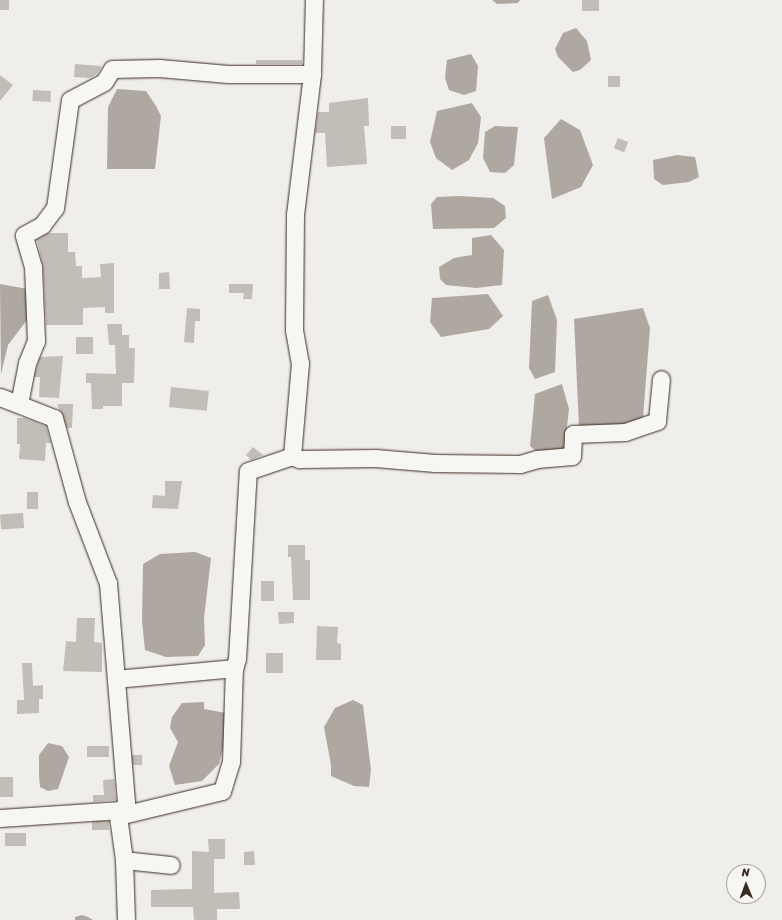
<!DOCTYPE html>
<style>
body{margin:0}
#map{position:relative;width:782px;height:920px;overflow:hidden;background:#efeeea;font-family:Sriracha,sans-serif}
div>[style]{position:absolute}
.water>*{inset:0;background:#afa8a1}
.building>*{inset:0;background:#c2bdb7;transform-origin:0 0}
.roads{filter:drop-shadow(0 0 1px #3b2a1e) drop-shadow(0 0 1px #3b2a1e)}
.minor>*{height:17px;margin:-8.5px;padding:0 8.5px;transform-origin:8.5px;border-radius:8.5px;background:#f6f6f2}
span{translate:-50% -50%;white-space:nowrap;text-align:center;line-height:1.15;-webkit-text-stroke:3.5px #f6f6f2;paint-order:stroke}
.north{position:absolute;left:726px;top:864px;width:40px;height:40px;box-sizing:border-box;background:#f6f6f2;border:1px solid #aba49d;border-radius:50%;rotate:359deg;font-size:11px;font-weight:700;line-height:16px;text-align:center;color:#3b2a1e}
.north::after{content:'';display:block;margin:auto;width:14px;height:18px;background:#3b2a1e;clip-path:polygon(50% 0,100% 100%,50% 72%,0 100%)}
</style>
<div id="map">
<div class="water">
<div style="clip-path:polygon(492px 0,520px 0,518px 3px,497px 4px)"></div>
<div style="clip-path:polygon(576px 28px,587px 41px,591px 60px,580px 70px,573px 72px,558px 57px,555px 49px,563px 33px)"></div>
<div style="clip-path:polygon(471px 54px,478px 66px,476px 91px,464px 95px,449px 90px,445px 78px,447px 60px)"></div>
<div style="clip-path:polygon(117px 89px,146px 91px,156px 106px,161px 116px,155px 169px,107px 169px,108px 107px)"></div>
<div style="clip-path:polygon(472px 103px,481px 117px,478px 143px,469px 160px,452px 170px,436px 158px,430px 142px,437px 111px)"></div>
<div style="clip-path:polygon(561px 119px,580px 130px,593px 165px,581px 187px,552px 199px,544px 138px)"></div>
<div style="clip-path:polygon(495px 126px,518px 127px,514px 165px,505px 173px,490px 172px,483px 158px,485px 132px)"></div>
<div style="clip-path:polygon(677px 155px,695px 157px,699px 177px,689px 182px,663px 185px,654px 179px,653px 160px)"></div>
<div style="clip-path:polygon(460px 196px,493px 198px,505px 206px,506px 218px,494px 228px,433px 229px,431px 204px,437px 197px)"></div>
<div style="clip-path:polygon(491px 235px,504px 250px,502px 285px,476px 288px,446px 285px,440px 279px,439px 267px,454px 258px,472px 255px,472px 238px)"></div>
<div style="clip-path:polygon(0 284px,33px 290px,30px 316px,8px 345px,1px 374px)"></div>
<div style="clip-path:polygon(488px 294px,503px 316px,489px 329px,441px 337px,430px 322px,432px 298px)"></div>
<div style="clip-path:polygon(548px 295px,557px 320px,555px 372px,535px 379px,529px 368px,532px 301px)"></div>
<div style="clip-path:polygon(643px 308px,650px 328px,643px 418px,620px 427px,579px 427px,574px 319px)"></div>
<div style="clip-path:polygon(562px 384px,569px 409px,564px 453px,540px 455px,530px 446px,535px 394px)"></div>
<div style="clip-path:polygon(195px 552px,211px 558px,204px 618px,205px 645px,198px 656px,166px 657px,145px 650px,142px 621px,143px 564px,160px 554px)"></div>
<div style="clip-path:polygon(353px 700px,363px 705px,371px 770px,369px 787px,354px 786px,331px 776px,331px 765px,324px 727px,335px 708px)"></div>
<div style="clip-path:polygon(204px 702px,204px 709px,226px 713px,227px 734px,219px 764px,202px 781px,175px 785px,169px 766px,178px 742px,170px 728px,172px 717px,182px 703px)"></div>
<div style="clip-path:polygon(48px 743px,62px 746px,69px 757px,58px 789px,48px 791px,40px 787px,39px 775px,39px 755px)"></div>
<div style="clip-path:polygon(82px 915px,88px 917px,93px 920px,75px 920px,75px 917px)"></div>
</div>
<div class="building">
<div style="left:0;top:0;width:9px;height:10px"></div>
<div style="left:582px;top:0;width:17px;height:11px"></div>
<div style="left:256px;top:60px;width:46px;height:4px"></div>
<div style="clip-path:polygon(75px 64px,101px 66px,101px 68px,97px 74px,90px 78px,74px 77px)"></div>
<div style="clip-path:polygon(0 75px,13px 85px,0 101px)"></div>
<div style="left:608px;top:76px;width:12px;height:11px"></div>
<div style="left:33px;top:90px;width:18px;height:11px;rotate:3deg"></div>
<div style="clip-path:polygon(368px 98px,369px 126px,364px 126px,367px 164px,327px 167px,325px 133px,315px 133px,318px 112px,329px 112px,329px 103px)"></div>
<div style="left:406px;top:126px;width:13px;height:15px;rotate:90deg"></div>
<div style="left:618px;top:138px;width:11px;height:11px;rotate:22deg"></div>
<div style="clip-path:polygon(48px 233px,68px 233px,68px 252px,75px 252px,76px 266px,82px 266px,82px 278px,101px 277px,100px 264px,114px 263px,114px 313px,105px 313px,105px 307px,83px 308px,83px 325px,46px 325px,43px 267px,37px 239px)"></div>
<div style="clip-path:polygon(169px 272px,170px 289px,159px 289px,159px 273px)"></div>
<div style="clip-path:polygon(229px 284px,253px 284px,252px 299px,243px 299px,244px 293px,229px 293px)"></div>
<div style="clip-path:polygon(187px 308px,200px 309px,200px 321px,195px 321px,194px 343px,184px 342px)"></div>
<div style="clip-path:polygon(107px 324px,122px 324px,122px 335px,129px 335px,129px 348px,135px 348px,134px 383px,122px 383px,122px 406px,103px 406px,103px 409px,92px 409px,91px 383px,86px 383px,86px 373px,116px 374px,115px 345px,109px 345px)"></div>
<div style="left:76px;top:337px;width:17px;height:17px"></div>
<div style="clip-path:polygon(63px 356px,59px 398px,39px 397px,40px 377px,34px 377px,40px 357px)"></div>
<div style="left:171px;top:387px;width:38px;height:20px;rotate:6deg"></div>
<div style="clip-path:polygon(57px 404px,73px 404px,72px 428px,67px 428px)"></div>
<div style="clip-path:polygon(17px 418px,25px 418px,46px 426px,51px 443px,46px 443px,45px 461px,19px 459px,20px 444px,17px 444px)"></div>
<div style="clip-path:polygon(253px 447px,263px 455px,251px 460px,246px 455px)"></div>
<div style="clip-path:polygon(165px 481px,182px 481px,178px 509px,152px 508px,153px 495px,165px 496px)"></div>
<div style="left:27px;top:492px;width:11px;height:17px"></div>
<div style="left:23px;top:513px;width:15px;height:23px;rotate:86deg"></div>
<div style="clip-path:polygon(288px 545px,305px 545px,305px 560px,310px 560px,310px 600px,293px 600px,291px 557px,288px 557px)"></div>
<div style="left:274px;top:581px;width:20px;height:13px;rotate:90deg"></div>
<div style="clip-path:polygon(278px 612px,294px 612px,294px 623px,279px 624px)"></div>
<div style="clip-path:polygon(77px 618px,95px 618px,94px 642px,102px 643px,102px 672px,63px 671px,66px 641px,76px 642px)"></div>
<div style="clip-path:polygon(317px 626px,338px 627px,337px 643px,341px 644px,341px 660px,316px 660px)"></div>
<div style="left:283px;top:653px;width:20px;height:17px;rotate:90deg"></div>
<div style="clip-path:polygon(22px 663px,32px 663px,33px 686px,43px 685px,43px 699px,39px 699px,39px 713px,17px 714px,17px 700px,24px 700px)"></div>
<div style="left:87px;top:746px;width:22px;height:11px"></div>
<div style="left:132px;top:755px;width:10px;height:10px"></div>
<div style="left:0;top:777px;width:13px;height:20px"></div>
<div style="clip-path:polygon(114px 779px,116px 800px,93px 802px,93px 795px,104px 795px,103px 780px)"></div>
<div style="left:109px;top:821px;width:9px;height:17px;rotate:90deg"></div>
<div style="left:5px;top:833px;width:21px;height:13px"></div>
<div style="clip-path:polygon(208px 839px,225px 839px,225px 859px,214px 859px,214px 893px,239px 892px,240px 909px,217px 909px,217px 920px,194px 920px,193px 907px,151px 907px,151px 890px,192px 889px,192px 851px,209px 852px)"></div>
<div style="clip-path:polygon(254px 851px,255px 865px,244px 865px,244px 852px)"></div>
</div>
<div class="roads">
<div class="minor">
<div style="left:312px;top:74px;width:141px;rotate:96.9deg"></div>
<div style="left:295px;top:214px;width:116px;rotate:90.5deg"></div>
<div style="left:294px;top:330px;width:34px;rotate:80deg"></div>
<div style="left:300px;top:363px;width:93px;rotate:94.9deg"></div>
<div style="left:292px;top:456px;width:8px;rotate:23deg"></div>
<div style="left:299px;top:459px;width:76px;rotate:-0.8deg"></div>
<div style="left:375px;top:458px;width:60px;rotate:4.8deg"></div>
<div style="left:435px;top:463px;width:85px;rotate:0.7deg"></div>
<div style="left:520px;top:464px;width:18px;rotate:-16deg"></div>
<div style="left:537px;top:459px;width:35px;rotate:-5deg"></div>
<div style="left:572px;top:456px;width:22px;rotate:-87deg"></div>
<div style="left:573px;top:434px;width:52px;rotate:-2.2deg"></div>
<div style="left:625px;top:432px;width:34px;rotate:-19deg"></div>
<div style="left:657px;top:421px;width:42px;rotate:-84.6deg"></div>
<div style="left:0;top:397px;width:58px;rotate:21.3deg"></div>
<div style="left:54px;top:418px;width:87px;rotate:74.7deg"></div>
<div style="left:77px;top:502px;width:87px;rotate:69.1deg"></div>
<div style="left:108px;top:583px;width:221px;rotate:85.3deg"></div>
<div style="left:126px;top:803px;width:15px;rotate:122deg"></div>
<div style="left:118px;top:816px;width:44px;rotate:82.2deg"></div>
<div style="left:124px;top:860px;width:60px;rotate:88.1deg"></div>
<div style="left:19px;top:404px;width:42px;rotate:-79deg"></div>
<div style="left:27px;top:363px;width:24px;rotate:-68deg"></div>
<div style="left:36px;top:341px;width:74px;rotate:-92.3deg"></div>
<div style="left:33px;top:267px;width:33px;rotate:-106deg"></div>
<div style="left:24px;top:235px;width:21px;rotate:-29deg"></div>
<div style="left:42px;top:225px;width:21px;rotate:-53deg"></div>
<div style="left:55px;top:208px;width:109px;rotate:-82.1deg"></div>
<div style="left:70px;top:100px;width:38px;rotate:-28deg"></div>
<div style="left:104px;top:82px;width:15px;rotate:-58deg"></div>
<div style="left:112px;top:69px;width:47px;rotate:-1.2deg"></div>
<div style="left:159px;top:68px;width:69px;rotate:5deg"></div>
<div style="left:228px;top:74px;width:84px"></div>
<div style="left:312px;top:74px;width:74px;rotate:-88.5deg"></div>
<div style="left:116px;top:679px;width:119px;rotate:-5.3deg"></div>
<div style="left:118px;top:816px;width:107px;rotate:-13.5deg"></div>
<div style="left:222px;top:791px;width:30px;rotate:-73deg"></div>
<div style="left:231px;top:762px;width:94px;rotate:-88.2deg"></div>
<div style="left:234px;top:668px;width:9px;rotate:-72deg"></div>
<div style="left:237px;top:659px;width:188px;rotate:-86.7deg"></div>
<div style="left:248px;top:471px;width:46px;rotate:-18.8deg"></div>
<div style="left:0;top:818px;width:121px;rotate:-3.8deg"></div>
<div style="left:124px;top:860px;width:47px;rotate:6.1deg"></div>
</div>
</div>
<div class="north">N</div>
</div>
